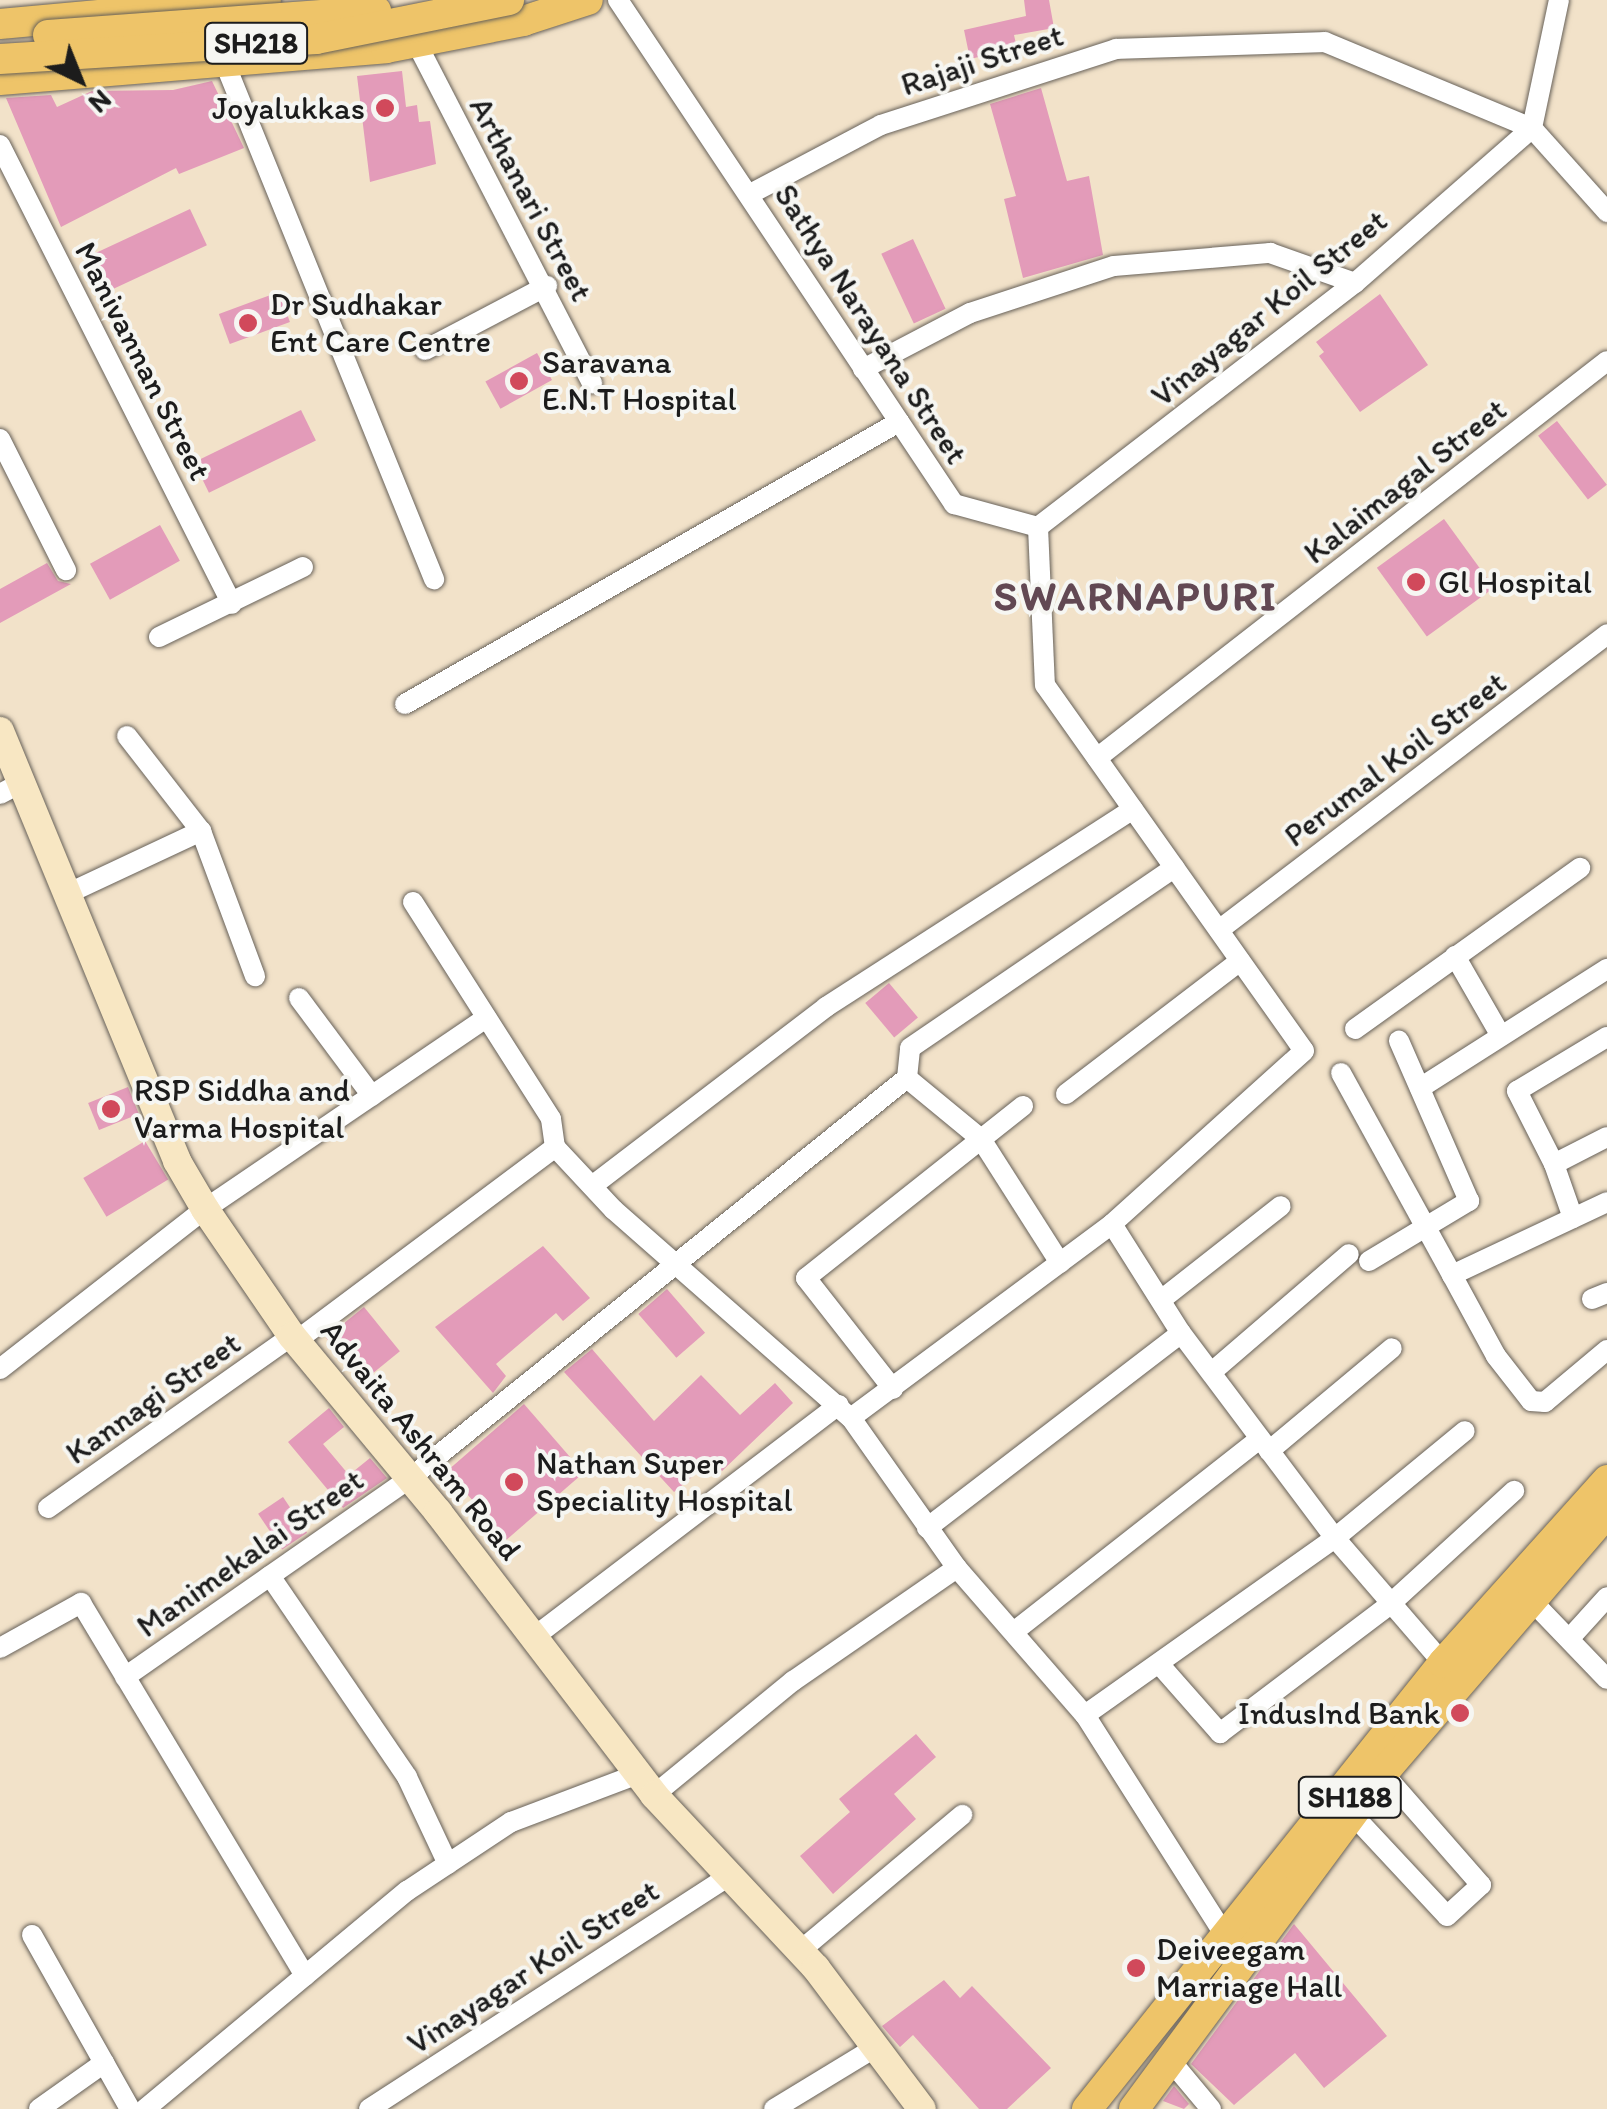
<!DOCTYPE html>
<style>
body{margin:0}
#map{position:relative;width:1607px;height:2109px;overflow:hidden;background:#f2e2c9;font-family:Itim,sans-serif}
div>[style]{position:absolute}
.building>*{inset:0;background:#e39bb9;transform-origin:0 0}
.roads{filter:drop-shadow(0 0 2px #676159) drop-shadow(0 0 2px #676159)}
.street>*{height:20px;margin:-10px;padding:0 10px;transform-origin:10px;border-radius:10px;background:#fff}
.secondary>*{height:28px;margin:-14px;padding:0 14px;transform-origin:14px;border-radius:14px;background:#f8e7c3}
.primary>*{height:30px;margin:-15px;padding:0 15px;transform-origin:15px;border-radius:15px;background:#eec469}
.bridges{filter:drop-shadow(0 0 2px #676159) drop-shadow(0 0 2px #676159)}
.primary-bridge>*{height:30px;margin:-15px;padding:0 15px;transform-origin:15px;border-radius:15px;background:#eec469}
.dots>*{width:28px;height:28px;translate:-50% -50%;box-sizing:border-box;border:5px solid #f6f6f2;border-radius:50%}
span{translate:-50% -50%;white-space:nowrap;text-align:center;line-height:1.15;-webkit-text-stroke:8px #f6f6f2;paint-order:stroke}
.shield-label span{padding:2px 8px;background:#f6f6f2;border:2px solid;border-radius:8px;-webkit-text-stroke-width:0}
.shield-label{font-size:30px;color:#1c1c1c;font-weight:700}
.street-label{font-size:32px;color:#1c1c1c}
.poi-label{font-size:32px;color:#1c1c1c}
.right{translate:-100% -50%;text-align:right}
.left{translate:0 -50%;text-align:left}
.district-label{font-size:42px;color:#624853;font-weight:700;letter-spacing:2.5px}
.north{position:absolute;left:30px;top:30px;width:100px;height:100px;-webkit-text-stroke:8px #f6f6f2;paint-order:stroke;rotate:137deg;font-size:28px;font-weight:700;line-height:40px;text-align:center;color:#1c1c1c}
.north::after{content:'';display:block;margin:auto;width:35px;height:45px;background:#1c1c1c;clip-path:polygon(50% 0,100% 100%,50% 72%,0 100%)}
</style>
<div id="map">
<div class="building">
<div style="clip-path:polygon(1024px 0,1049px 0,1054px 28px,1014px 35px,1017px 48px,970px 59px,964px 30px,1026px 16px)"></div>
<div style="clip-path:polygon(402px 71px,406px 107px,417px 105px,419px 122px,430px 121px,436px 164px,370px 182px,357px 76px)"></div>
<div style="clip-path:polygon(212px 81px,244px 148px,179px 174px,176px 168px,61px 227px,6px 98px,51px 95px,57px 107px,92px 91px,173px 90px)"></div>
<div style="clip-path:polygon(1041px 88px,1067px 181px,1089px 176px,1103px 255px,1023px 278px,1004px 199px,1016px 196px,990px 104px)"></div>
<div style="left:190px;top:209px;width:40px;height:113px;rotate:65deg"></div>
<div style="left:913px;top:239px;width:77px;height:35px;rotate:65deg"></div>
<div style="left:279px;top:292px;width:32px;height:64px;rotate:70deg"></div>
<div style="clip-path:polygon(1380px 294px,1428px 365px,1360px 412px,1319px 356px,1324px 352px,1316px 342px)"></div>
<div style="left:537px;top:353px;width:31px;height:59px;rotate:61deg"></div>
<div style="left:301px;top:410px;width:34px;height:119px;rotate:64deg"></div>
<div style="left:1557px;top:421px;width:81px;height:24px;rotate:52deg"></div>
<div style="left:1444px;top:519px;width:85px;height:83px;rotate:54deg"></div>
<div style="left:160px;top:525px;width:41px;height:80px;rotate:61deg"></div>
<div style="clip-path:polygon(47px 563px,58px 581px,71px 584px,0 623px,0 589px)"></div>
<div style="left:889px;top:983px;width:45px;height:31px;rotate:50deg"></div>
<div style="left:128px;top:1087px;width:29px;height:43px;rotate:68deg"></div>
<div style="left:145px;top:1141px;width:45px;height:72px;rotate:59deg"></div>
<div style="clip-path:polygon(543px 1246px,590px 1298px,563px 1321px,556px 1313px,496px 1364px,506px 1376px,493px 1393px,435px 1327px)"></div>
<div style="left:667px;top:1289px;width:58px;height:38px;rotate:49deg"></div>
<div style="left:364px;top:1307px;width:57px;height:49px;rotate:51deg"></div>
<div style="clip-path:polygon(592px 1349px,654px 1421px,701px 1375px,740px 1415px,775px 1383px,793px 1403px,722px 1471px,712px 1460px,674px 1492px,564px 1372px)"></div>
<div style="left:524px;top:1404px;width:91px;height:102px;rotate:49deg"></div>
<div style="clip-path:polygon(329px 1408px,344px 1427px,323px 1444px,349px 1475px,370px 1458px,387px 1478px,343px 1508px,288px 1442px)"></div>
<div style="left:283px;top:1497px;width:43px;height:30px;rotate:56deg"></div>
<div style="clip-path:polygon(916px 1734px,936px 1757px,894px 1794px,916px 1819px,833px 1894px,800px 1856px,850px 1812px,839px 1799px)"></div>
<div style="clip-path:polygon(1294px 1924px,1387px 2036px,1324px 2088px,1295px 2053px,1234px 2105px,1191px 2064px)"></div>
<div style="clip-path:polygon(944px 1980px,960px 1998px,972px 1986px,1051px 2068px,1007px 2109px,979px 2109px,913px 2035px,900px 2047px,882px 2026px)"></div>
<div style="clip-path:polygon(1174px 2086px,1189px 2104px,1184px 2109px,1163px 2101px)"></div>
</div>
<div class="roads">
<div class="street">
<div style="left:618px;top:0;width:606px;rotate:56.31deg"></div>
<div style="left:954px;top:504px;width:87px;rotate:15.3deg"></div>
<div style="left:1038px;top:527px;width:158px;rotate:87.5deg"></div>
<div style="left:1045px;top:685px;width:448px;rotate:54.7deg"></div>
<div style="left:1304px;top:1051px;width:258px;rotate:138deg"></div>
<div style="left:1112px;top:1224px;width:325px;rotate:143.4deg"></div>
<div style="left:417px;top:44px;width:382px;rotate:62.7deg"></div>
<div style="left:226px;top:66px;width:554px;rotate:67.93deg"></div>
<div style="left:1532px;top:128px;width:131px;rotate:-78.1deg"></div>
<div style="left:0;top:145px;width:514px;rotate:63.19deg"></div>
<div style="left:750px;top:194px;width:148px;rotate:-27.8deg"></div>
<div style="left:881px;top:125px;width:247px;rotate:-17.9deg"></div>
<div style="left:1116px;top:49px;width:209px;rotate:-1.9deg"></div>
<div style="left:1325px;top:42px;width:224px;rotate:22.6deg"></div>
<div style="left:1532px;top:128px;width:113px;rotate:48.2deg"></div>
<div style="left:425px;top:350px;width:138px;rotate:-27.7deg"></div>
<div style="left:863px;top:369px;width:121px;rotate:-27.6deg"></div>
<div style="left:970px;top:313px;width:151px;rotate:-18.1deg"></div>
<div style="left:1114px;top:266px;width:157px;rotate:-4.8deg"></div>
<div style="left:1270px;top:253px;width:90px;rotate:19.4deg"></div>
<div style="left:0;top:439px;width:147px;rotate:63.3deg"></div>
<div style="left:1038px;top:527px;width:400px;rotate:-37.6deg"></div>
<div style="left:1355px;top:283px;width:235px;rotate:-41.2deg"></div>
<div style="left:159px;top:637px;width:160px;rotate:-25.9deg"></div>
<div style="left:405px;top:704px;width:569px;rotate:-29.72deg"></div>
<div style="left:127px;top:736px;width:120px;rotate:52.1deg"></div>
<div style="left:201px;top:831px;width:155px;rotate:69.6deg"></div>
<div style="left:1097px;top:758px;width:646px;rotate:-37.9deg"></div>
<div style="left:0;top:794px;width:26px;rotate:-28deg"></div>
<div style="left:71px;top:892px;width:144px;rotate:-25.1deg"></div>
<div style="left:413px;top:902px;width:257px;rotate:57.5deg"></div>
<div style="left:551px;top:1119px;width:28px;rotate:82deg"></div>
<div style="left:555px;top:1147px;width:86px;rotate:46.9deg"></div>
<div style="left:614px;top:1210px;width:315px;rotate:41.3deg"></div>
<div style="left:851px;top:1418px;width:184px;rotate:54.8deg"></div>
<div style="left:957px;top:1568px;width:195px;rotate:49deg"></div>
<div style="left:1085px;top:1715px;width:262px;rotate:57.6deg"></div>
<div style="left:1219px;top:930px;width:488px;rotate:-37.3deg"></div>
<div style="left:1455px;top:956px;width:92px;rotate:60.1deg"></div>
<div style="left:299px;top:998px;width:122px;rotate:53.3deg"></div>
<div style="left:1355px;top:1029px;width:277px;rotate:-35.6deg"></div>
<div style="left:1341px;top:1073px;width:230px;rotate:61.2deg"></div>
<div style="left:1452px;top:1275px;width:171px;rotate:-25.2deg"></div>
<div style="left:1420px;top:1088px;width:222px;rotate:-32.5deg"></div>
<div style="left:1066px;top:1094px;width:219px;rotate:-37.4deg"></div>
<div style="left:1554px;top:1164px;width:82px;rotate:-116.9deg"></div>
<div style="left:1517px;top:1091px;width:105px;rotate:-31deg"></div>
<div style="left:592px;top:1186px;width:295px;rotate:-37.4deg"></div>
<div style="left:826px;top:1007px;width:365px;rotate:-32.8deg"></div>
<div style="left:1573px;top:1218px;width:57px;rotate:-109.4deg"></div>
<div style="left:1554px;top:1164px;width:59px;rotate:-27deg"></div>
<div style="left:1112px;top:1224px;width:129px;rotate:57.7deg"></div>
<div style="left:1181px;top:1333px;width:256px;rotate:53.1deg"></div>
<div style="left:1335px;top:1538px;width:165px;rotate:49.2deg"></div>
<div style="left:1369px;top:1261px;width:117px;rotate:-31deg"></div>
<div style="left:1469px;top:1201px;width:175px;rotate:-113.6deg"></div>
<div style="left:1060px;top:1263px;width:147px;rotate:-122.5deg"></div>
<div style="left:981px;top:1139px;width:96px;rotate:-140.5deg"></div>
<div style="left:907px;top:1078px;width:30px;rotate:-84deg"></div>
<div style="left:910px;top:1048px;width:320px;rotate:-34.3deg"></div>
<div style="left:1452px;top:1275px;width:92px;rotate:61.5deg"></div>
<div style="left:1496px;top:1356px;width:57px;rotate:52.1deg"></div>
<div style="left:1531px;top:1401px;width:14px;rotate:4deg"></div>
<div style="left:1545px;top:1402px;width:81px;rotate:-40deg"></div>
<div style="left:1592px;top:1299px;width:16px;rotate:-22deg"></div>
<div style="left:1161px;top:1300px;width:152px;rotate:-38.1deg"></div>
<div style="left:296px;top:1341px;width:324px;rotate:-36.8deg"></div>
<div style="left:0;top:1369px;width:260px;rotate:-38deg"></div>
<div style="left:205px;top:1209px;width:340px;rotate:-34.2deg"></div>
<div style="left:1213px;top:1371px;width:179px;rotate:-40.7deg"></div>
<div style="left:893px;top:1389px;width:141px;rotate:-128.1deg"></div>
<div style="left:806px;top:1278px;width:277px;rotate:-38.4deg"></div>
<div style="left:1269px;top:1451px;width:160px;rotate:-39.9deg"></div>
<div style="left:48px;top:1508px;width:299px;rotate:-35.2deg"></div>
<div style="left:927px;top:1528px;width:320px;rotate:-37.5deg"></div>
<div style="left:270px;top:1576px;width:243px;rotate:55.7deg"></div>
<div style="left:407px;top:1777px;width:96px;rotate:64.8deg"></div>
<div style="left:1529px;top:1598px;width:112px;rotate:46.1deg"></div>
<div style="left:1016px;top:1630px;width:310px;rotate:-38.1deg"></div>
<div style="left:534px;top:1637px;width:383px;rotate:-37.3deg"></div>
<div style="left:1570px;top:1638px;width:55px;rotate:-47.9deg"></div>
<div style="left:0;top:1648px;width:93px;rotate:-29.1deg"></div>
<div style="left:81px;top:1603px;width:435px;rotate:59deg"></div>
<div style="left:1160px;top:1665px;width:91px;rotate:48.6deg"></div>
<div style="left:1220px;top:1733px;width:211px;rotate:-37.1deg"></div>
<div style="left:1388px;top:1606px;width:171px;rotate:-42.4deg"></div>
<div style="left:125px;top:1677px;width:348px;rotate:-34.9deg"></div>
<div style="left:410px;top:1478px;width:638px;rotate:-38.83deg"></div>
<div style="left:1085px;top:1715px;width:306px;rotate:-35.3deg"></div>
<div style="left:1335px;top:1538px;width:168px;rotate:-39.5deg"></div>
<div style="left:654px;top:1795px;width:180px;rotate:-39.4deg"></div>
<div style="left:793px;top:1681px;width:199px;rotate:-34.6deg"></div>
<div style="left:1352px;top:1814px;width:139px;rotate:47deg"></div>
<div style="left:1447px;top:1916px;width:46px;rotate:-42.4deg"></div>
<div style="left:1481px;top:1885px;width:149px;rotate:-131.2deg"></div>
<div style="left:32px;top:1935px;width:200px;rotate:60.6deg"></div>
<div style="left:800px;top:1951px;width:212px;rotate:-40deg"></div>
<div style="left:1170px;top:2060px;width:64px;rotate:50.1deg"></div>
<div style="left:39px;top:2109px;width:80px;rotate:-35.3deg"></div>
<div style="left:145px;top:2109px;width:341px;rotate:-39.8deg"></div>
<div style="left:407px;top:1891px;width:125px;rotate:-33.6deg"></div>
<div style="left:511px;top:1822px;width:136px;rotate:-20.7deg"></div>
<div style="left:369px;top:2109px;width:429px;rotate:-32.9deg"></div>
<div style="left:774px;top:2109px;width:119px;rotate:-31.3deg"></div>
</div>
<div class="secondary">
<div style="left:0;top:731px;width:465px;rotate:67.6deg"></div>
<div style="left:177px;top:1161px;width:56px;rotate:59.7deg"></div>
<div style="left:205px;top:1209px;width:154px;rotate:55.6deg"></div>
<div style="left:292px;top:1336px;width:229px;rotate:50.3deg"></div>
<div style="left:438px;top:1512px;width:356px;rotate:52.6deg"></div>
<div style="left:654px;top:1795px;width:237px;rotate:46.9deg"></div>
<div style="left:816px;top:1968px;width:176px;rotate:53.1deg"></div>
</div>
<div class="primary">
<div style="left:0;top:24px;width:267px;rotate:-5.2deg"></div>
<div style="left:0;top:80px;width:387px;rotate:-4.7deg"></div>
<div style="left:386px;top:48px;width:140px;rotate:-11.1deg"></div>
<div style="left:523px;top:21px;width:68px;rotate:-17.9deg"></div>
<div style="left:1087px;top:2109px;width:571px;rotate:-51.4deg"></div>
<div style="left:1443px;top:1663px;width:246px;rotate:-48.1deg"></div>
<div style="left:1134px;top:2109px;width:418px;rotate:-53.5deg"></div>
<div style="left:1383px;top:1773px;width:343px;rotate:-49.3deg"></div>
</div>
</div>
<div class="bridges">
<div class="primary-bridge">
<div style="left:48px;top:35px;width:329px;rotate:-4.2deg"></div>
<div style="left:0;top:59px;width:317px;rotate:-3.6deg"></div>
<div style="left:316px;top:39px;width:197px;rotate:-11.4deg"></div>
</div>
</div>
<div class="dots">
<div style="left:385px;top:108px;background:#d1495b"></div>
<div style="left:248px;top:323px;background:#d1495b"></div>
<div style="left:519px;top:381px;background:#d1495b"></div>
<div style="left:1416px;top:582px;background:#d1495b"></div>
<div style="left:111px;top:1109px;background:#d1495b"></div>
<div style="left:514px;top:1482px;background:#d1495b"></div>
<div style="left:1460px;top:1713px;background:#d1495b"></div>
<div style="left:1136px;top:1968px;background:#d1495b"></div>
</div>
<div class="shield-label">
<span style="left:256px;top:43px">SH218</span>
<span style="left:1350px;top:1797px">SH188</span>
</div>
<div class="street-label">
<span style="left:982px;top:60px;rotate:-18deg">Rajaji Street</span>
<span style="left:531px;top:199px;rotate:62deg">Arthanari Street</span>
<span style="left:1269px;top:308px;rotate:-39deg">Vinayagar Koil Street</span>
<span style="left:871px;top:324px;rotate:57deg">Sathya Narayana Street</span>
<span style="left:143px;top:361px;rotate:63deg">Manivannan Street</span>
<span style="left:1405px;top:481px;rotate:-38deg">Kalaimagal Street</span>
<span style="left:1395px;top:759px;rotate:-37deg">Perumal Koil Street</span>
<span style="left:153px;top:1398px;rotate:-35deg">Kannagi Street</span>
<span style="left:421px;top:1440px;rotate:51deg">Advaita Ashram Road</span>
<span style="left:250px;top:1553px;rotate:-35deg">Manimekalai Street</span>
<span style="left:533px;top:1967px;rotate:-33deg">Vinayagar Koil Street</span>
</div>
<div class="poi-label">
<span class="right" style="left:365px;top:108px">Joyalukkas</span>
<span class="left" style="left:270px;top:323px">Dr Sudhakar<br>Ent Care Centre</span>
<span class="left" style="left:542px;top:381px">Saravana<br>E.N.T Hospital</span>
<span class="left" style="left:1438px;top:582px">Gl Hospital</span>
<span class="left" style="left:134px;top:1109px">RSP Siddha and<br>Varma Hospital</span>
<span class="left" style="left:536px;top:1482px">Nathan Super<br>Speciality Hospital</span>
<span class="right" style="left:1440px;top:1713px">IndusInd Bank</span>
<span class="left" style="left:1156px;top:1968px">Deiveegam<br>Marriage Hall</span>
</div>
<div class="district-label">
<span style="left:1136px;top:596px">SWARNAPURI</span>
</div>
<div class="north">N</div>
</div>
